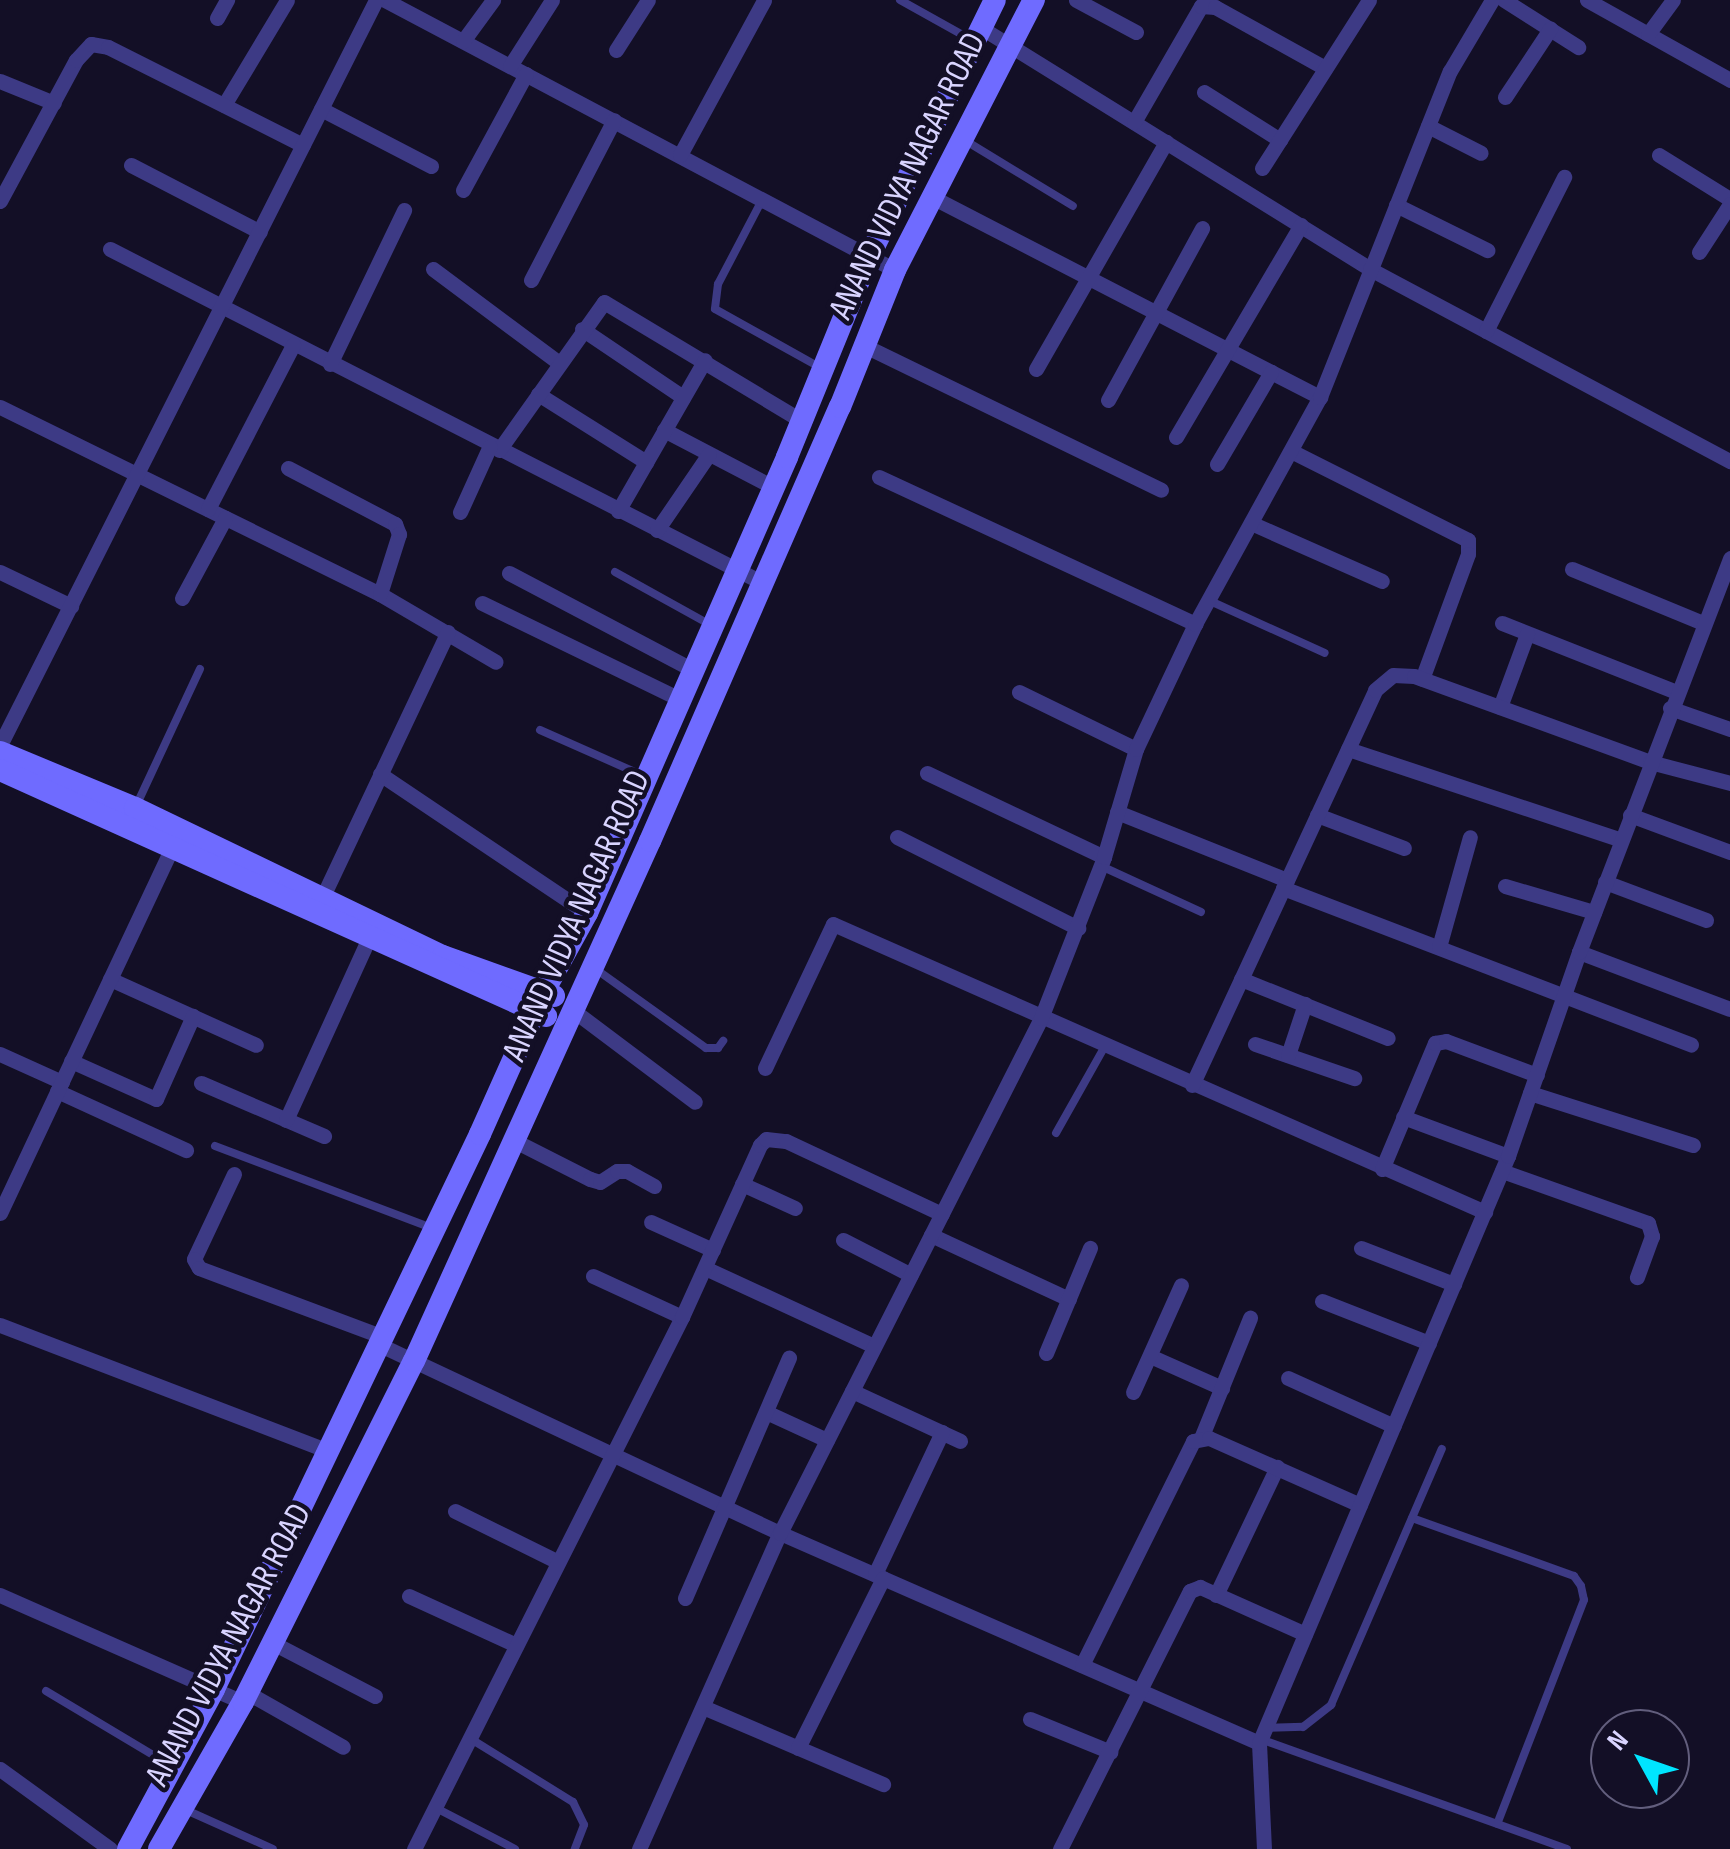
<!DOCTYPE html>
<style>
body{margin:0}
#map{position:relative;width:1730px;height:1849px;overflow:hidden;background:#130f26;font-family:"Sofia Sans Condensed",sans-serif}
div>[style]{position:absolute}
.lane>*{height:8px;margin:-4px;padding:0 4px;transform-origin:4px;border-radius:4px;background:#3d3a85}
.street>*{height:15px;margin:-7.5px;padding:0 7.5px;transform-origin:7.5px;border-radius:7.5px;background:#3d3a85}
.secondary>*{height:22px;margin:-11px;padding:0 11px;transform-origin:11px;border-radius:11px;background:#6f6bff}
span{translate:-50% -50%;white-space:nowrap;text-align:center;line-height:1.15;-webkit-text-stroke:9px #130f26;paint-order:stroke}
.street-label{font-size:35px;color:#d9d4ff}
.north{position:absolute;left:1590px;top:1709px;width:100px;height:100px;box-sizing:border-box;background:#130f26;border:2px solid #625e7d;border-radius:50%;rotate:310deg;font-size:28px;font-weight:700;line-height:40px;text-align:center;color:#d9d4ff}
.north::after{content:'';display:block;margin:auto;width:35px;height:45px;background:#00e5ff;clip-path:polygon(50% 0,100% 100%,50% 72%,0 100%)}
</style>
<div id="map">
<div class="lane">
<div style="left:900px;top:0;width:80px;rotate:29.1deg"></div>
<div style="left:966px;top:141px;width:125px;rotate:31.3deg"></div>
<div style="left:762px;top:200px;width:95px;rotate:117.6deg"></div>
<div style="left:718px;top:284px;width:25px;rotate:97deg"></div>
<div style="left:715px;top:309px;width:119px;rotate:29.1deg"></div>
<div style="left:615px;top:572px;width:107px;rotate:29deg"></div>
<div style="left:1208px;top:600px;width:128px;rotate:24.4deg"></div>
<div style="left:540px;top:730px;width:116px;rotate:23.9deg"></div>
<div style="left:137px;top:804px;width:149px;rotate:-65deg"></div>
<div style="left:1101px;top:866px;width:110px;rotate:24.7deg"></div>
<div style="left:597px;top:970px;width:134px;rotate:35.6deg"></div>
<div style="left:706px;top:1048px;width:12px"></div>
<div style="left:718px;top:1048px;width:9px;rotate:-54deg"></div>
<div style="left:1056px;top:1133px;width:100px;rotate:-60.6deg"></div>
<div style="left:215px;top:1146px;width:229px;rotate:20.7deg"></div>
<div style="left:1412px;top:1518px;width:172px;rotate:19.7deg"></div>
<div style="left:1574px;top:1576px;width:12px;rotate:55deg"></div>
<div style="left:1581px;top:1586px;width:14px;rotate:78deg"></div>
<div style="left:1584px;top:1600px;width:240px;rotate:111.2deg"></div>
<div style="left:46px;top:1691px;width:142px;rotate:30.9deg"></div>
<div style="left:1265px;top:1728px;width:38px;rotate:-2deg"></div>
<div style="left:1303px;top:1727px;width:36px;rotate:-38deg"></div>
<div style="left:1331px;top:1705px;width:279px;rotate:-66.6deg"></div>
<div style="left:471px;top:1739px;width:120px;rotate:31.7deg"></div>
<div style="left:573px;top:1802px;width:25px;rotate:64deg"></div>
<div style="left:584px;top:1825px;width:26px;rotate:111deg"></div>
<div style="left:1260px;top:1739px;width:326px;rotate:19.7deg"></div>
<div style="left:436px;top:1808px;width:89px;rotate:27.4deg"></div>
<div style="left:186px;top:1810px;width:95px;rotate:24.1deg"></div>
</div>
<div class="street">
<div style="left:385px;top:0;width:577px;rotate:27.9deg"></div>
<div style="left:1076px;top:0;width:68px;rotate:28.1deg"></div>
<div style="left:1504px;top:0;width:88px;rotate:32.4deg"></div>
<div style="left:1587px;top:0;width:164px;rotate:29.2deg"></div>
<div style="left:217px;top:18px;width:21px;rotate:-61deg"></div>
<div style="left:980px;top:27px;width:459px;rotate:31.8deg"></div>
<div style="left:1370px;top:269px;width:408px;rotate:28.1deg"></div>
<div style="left:1648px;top:34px;width:42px;rotate:-53.7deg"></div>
<div style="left:463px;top:41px;width:51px;rotate:-53.8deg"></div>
<div style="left:616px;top:50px;width:59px;rotate:-57.4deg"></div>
<div style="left:510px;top:66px;width:78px;rotate:-57.5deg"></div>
<div style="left:0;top:81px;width:58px;rotate:22.2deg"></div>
<div style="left:1204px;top:92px;width:90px;rotate:32.3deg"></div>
<div style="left:1505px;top:97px;width:82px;rotate:-56.5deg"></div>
<div style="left:224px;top:105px;width:122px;rotate:-59deg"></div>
<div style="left:321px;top:109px;width:124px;rotate:27.4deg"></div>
<div style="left:1134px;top:122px;width:134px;rotate:-60deg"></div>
<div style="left:1201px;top:6px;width:14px;rotate:4deg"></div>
<div style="left:1215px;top:7px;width:126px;rotate:29deg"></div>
<div style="left:1428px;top:126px;width:59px;rotate:27deg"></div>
<div style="left:680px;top:155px;width:176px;rotate:-61.5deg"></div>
<div style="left:1659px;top:155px;width:84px;rotate:31.8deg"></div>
<div style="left:131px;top:165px;width:145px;rotate:27.4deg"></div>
<div style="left:1262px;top:168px;width:199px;rotate:-57.5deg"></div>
<div style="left:463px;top:190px;width:132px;rotate:-61.5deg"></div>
<div style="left:932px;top:197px;width:437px;rotate:27.3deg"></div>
<div style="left:0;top:201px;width:160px;rotate:-61.7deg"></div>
<div style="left:76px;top:60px;width:22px;rotate:-47deg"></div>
<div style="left:91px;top:44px;width:17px;rotate:10deg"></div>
<div style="left:108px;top:47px;width:218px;rotate:26.7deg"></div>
<div style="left:1396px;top:205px;width:102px;rotate:26.3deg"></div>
<div style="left:110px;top:249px;width:733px;rotate:27.09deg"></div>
<div style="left:1699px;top:252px;width:57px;rotate:-57.1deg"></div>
<div style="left:433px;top:269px;width:157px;rotate:36.7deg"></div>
<div style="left:531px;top:280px;width:180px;rotate:-62.6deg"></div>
<div style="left:582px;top:329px;width:122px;rotate:34deg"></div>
<div style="left:1486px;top:331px;width:173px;rotate:-63.1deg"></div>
<div style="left:865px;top:346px;width:329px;rotate:25.9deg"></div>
<div style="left:330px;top:364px;width:171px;rotate:-64.3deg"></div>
<div style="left:1036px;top:369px;width:262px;rotate:-60.2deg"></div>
<div style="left:538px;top:394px;width:128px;rotate:32.2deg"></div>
<div style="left:1108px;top:400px;width:196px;rotate:-61.3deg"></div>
<div style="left:0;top:407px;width:424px;rotate:26.2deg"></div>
<div style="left:380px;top:594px;width:134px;rotate:30.4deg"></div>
<div style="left:664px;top:430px;width:123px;rotate:27.6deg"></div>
<div style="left:1176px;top:437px;width:246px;rotate:-59.5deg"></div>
<div style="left:499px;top:450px;width:181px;rotate:-54.6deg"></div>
<div style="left:604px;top:302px;width:231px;rotate:31deg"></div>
<div style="left:1291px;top:451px;width:198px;rotate:26.7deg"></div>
<div style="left:1468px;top:540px;width:14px;rotate:90deg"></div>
<div style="left:1468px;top:554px;width:133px;rotate:110.2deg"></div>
<div style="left:1217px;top:464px;width:107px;rotate:-59.6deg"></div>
<div style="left:288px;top:468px;width:121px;rotate:27.6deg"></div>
<div style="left:395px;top:524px;width:11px;rotate:68deg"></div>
<div style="left:399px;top:534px;width:63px;rotate:107.6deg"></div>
<div style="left:879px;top:477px;width:349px;rotate:24.9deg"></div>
<div style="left:208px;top:509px;width:185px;rotate:-62.6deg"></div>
<div style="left:618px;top:511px;width:174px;rotate:-60.1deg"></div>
<div style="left:460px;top:512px;width:72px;rotate:-65.6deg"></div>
<div style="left:1251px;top:523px;width:143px;rotate:23.9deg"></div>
<div style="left:657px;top:530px;width:92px;rotate:-55.6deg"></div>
<div style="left:1572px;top:569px;width:142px;rotate:22.4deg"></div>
<div style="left:0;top:572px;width:79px;rotate:25.6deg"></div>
<div style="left:509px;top:573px;width:210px;rotate:27.8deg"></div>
<div style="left:182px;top:598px;width:91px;rotate:-61.7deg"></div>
<div style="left:482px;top:603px;width:222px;rotate:25.9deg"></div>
<div style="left:1502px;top:623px;width:187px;rotate:21.6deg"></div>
<div style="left:1019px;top:692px;width:130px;rotate:26deg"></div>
<div style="left:1500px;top:707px;width:78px;rotate:-69.7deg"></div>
<div style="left:1670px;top:708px;width:64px;rotate:19.3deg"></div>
<div style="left:0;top:745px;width:835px;rotate:-63.22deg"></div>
<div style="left:1348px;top:749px;width:288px;rotate:18.4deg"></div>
<div style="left:927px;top:773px;width:196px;rotate:25.4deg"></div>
<div style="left:380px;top:774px;width:249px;rotate:33.9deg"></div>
<div style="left:1117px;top:812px;width:183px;rotate:21.8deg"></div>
<div style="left:1317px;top:815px;width:93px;rotate:20.8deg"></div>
<div style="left:1630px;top:815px;width:107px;rotate:20.3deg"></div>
<div style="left:897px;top:837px;width:203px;rotate:26.7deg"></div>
<div style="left:1605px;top:882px;width:108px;rotate:20.6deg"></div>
<div style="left:1505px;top:886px;width:93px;rotate:16.3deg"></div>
<div style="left:1283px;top:888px;width:437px;rotate:21deg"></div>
<div style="left:323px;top:896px;width:292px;rotate:-64.7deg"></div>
<div style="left:1439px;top:947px;width:114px;rotate:-74.3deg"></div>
<div style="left:1579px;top:952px;width:161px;rotate:20.7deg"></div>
<div style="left:110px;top:979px;width:160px;rotate:24.3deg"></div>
<div style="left:1241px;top:979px;width:158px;rotate:21.9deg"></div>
<div style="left:574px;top:1011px;width:151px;rotate:36.9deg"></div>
<div style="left:1255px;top:1044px;width:105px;rotate:19deg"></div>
<div style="left:0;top:1054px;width:68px;rotate:24.3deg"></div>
<div style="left:1288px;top:1055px;width:54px;rotate:-71.6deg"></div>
<div style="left:71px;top:1061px;width:93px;rotate:24.1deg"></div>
<div style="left:156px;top:1099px;width:91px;rotate:-66deg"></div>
<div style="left:765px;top:1068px;width:159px;rotate:-64.7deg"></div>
<div style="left:833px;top:924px;width:713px;rotate:23.83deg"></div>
<div style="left:201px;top:1083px;width:134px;rotate:23.3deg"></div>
<div style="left:1192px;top:1085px;width:435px;rotate:-65.1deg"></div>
<div style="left:1375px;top:690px;width:23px;rotate:-40deg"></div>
<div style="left:1393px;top:675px;width:21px;rotate:3deg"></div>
<div style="left:1414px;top:676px;width:251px;rotate:20deg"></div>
<div style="left:1650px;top:762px;width:83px;rotate:14.7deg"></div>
<div style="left:57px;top:1091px;width:142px;rotate:24.6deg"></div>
<div style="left:1530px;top:1093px;width:171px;rotate:17.7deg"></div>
<div style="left:1403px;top:1117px;width:112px;rotate:20.4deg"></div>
<div style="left:286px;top:1120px;width:210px;rotate:-65.5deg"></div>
<div style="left:515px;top:1141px;width:84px;rotate:26.9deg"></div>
<div style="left:590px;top:1179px;width:10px;rotate:17deg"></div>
<div style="left:600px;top:1182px;width:20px;rotate:-33deg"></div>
<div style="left:617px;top:1171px;width:10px"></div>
<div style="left:627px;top:1171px;width:31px;rotate:29deg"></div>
<div style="left:1382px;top:1169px;width:137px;rotate:-67.2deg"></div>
<div style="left:1435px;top:1043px;width:11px;rotate:-10deg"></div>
<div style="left:1446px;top:1041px;width:97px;rotate:20.5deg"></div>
<div style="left:1502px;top:1171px;width:155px;rotate:19.6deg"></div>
<div style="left:1648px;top:1223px;width:14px;rotate:73deg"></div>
<div style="left:1652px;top:1236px;width:44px;rotate:110.1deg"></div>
<div style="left:234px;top:1174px;width:94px;rotate:115.2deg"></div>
<div style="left:194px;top:1259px;width:10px;rotate:61deg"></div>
<div style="left:199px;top:1268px;width:194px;rotate:20.5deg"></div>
<div style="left:742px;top:1184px;width:58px;rotate:24.4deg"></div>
<div style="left:0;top:1213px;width:411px;rotate:-64.8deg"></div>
<div style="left:651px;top:1222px;width:68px;rotate:24.3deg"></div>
<div style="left:931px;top:1235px;width:152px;rotate:24.9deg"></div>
<div style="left:843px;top:1240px;width:76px;rotate:27.2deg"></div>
<div style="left:1361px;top:1248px;width:100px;rotate:21.2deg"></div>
<div style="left:705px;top:1268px;width:186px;rotate:24.8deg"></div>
<div style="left:593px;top:1276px;width:98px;rotate:24.7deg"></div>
<div style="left:1322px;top:1301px;width:115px;rotate:21.4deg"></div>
<div style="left:0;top:1325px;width:351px;rotate:21deg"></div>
<div style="left:378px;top:1344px;width:444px;rotate:25.2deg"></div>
<div style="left:780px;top:1533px;width:523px;rotate:23.67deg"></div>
<div style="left:1046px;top:1353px;width:114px;rotate:-67.3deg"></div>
<div style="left:1150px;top:1356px;width:79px;rotate:24deg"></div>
<div style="left:1288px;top:1378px;width:116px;rotate:24.4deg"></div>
<div style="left:852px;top:1391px;width:119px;rotate:24.8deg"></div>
<div style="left:1133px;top:1392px;width:117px;rotate:-65.8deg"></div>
<div style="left:766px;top:1412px;width:67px;rotate:24.7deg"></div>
<div style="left:1201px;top:1438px;width:130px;rotate:-67.8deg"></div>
<div style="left:455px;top:1511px;width:113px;rotate:26.3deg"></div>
<div style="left:875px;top:1574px;width:157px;rotate:-64.7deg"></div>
<div style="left:0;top:1595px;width:266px;rotate:23.8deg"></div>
<div style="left:1216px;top:1595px;width:142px;rotate:-64.5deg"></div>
<div style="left:409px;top:1596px;width:118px;rotate:24.6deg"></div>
<div style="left:685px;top:1598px;width:262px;rotate:-66.6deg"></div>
<div style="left:273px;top:1643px;width:115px;rotate:27.5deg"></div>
<div style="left:1082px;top:1665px;width:250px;rotate:-63.6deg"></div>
<div style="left:1193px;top:1441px;width:16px;rotate:-11deg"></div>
<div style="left:1209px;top:1438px;width:165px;rotate:23.9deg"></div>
<div style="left:248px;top:1693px;width:109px;rotate:29.6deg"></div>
<div style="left:703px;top:1707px;width:196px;rotate:23.2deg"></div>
<div style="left:1030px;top:1719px;width:87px;rotate:22.2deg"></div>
<div style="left:798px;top:1748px;width:190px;rotate:-63.4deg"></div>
<div style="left:0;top:1769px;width:136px;rotate:36deg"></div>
<div style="left:414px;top:1849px;width:596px;rotate:-63.26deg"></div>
<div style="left:682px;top:1317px;width:189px;rotate:-65.6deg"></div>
<div style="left:760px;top:1145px;width:8px;rotate:-45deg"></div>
<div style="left:766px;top:1139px;width:20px;rotate:6deg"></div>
<div style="left:786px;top:1141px;width:172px;rotate:25.1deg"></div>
<div style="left:639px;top:1849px;width:346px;rotate:-66deg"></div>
<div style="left:780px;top:1533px;width:577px;rotate:-63.12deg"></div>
<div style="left:1041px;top:1018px;width:173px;rotate:-68.6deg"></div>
<div style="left:1104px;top:857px;width:113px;rotate:-73.5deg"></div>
<div style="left:1136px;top:749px;width:138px;rotate:-64.7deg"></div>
<div style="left:1195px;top:624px;width:259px;rotate:-61.2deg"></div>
<div style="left:1320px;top:397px;width:351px;rotate:-68.3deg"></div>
<div style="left:1450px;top:71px;width:82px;rotate:-59.4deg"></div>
<div style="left:1060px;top:1849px;width:289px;rotate:-63.3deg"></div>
<div style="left:1190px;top:1591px;width:11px;rotate:-22deg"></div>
<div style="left:1200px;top:1587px;width:115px;rotate:24.1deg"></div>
<div style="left:1264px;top:1849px;width:106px;rotate:-92.7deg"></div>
<div style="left:1259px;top:1743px;width:638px;rotate:-67.01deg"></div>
<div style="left:1508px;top:1156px;width:216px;rotate:-70.8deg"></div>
<div style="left:1579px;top:952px;width:422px;rotate:-69deg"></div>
</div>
<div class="secondary">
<div style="left:0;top:752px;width:146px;rotate:22.5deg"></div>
<div style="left:135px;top:808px;width:342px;rotate:25.7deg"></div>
<div style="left:443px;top:956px;width:118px;rotate:19.8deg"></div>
<div style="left:0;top:770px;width:599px;rotate:24.25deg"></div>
<div style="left:128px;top:1849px;width:182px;rotate:-61.7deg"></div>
<div style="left:214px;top:1689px;width:615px;rotate:-64.39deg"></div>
<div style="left:480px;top:1134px;width:154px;rotate:-65.9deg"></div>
<div style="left:543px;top:993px;width:91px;rotate:-61.2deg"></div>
<div style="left:587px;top:913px;width:498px;rotate:-66.3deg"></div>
<div style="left:787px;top:457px;width:214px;rotate:-67.8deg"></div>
<div style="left:868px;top:259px;width:288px;rotate:-63.9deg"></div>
<div style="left:159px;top:1849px;width:169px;rotate:-60.3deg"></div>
<div style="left:243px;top:1702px;width:381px;rotate:-63.4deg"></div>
<div style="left:414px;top:1361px;width:571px;rotate:-65.59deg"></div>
<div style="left:650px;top:841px;width:474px;rotate:-66.4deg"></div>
<div style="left:840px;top:407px;width:148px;rotate:-68.1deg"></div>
<div style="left:895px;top:270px;width:304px;rotate:-62.8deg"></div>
</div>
<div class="street-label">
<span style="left:908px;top:176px;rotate:-64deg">ANAND VIDYA NAGAR ROAD</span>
<span style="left:577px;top:916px;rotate:-66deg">ANAND VIDYA NAGAR ROAD</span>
<span style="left:229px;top:1645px;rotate:-62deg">ANAND VIDYA NAGAR ROAD</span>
</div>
<div class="north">N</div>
</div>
